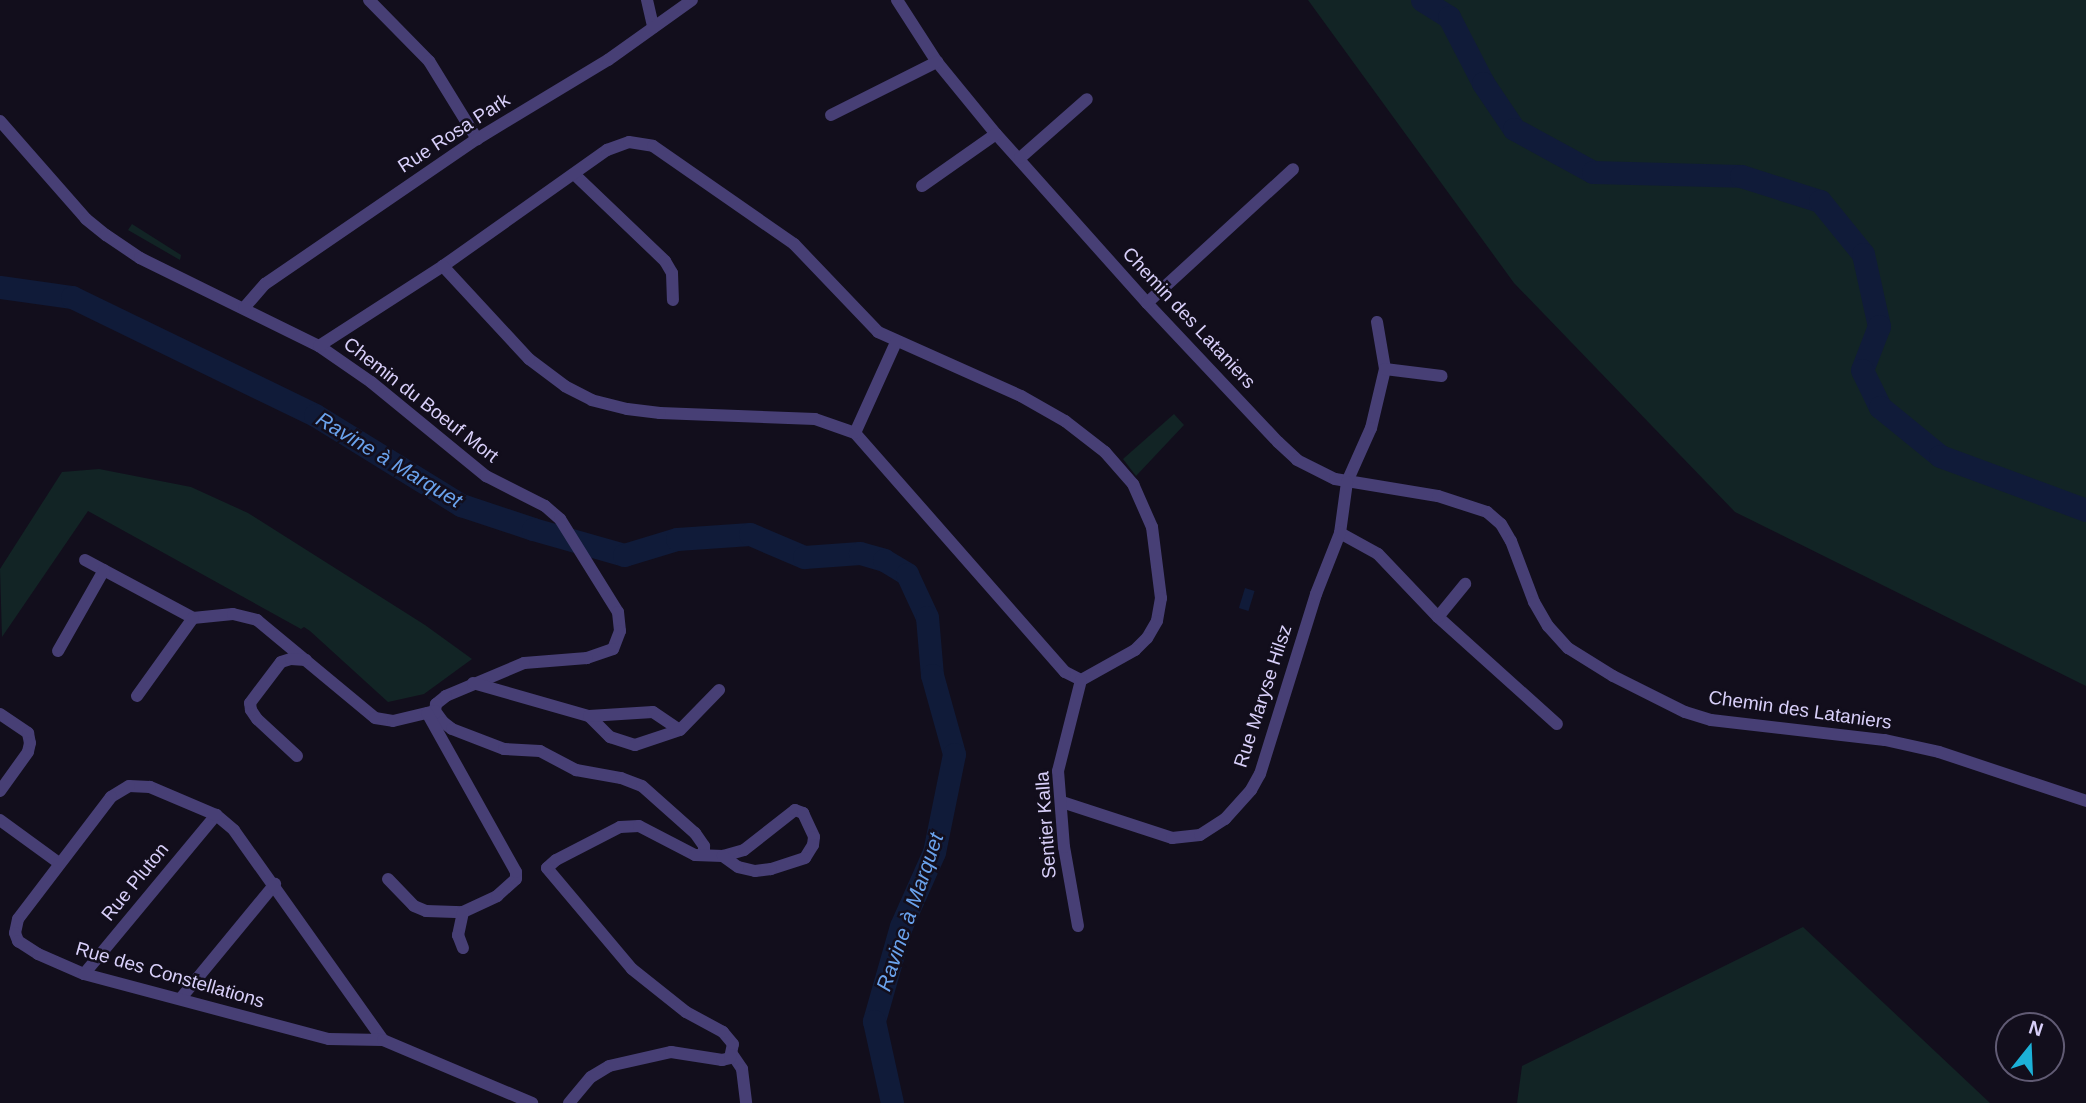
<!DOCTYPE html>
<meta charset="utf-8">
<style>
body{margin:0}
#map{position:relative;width:2086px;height:1103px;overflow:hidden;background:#120e1c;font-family:Arial,sans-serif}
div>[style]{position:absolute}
.green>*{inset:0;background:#122425}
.water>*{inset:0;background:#101b39;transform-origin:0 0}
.river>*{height:23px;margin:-11.5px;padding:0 11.5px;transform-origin:11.5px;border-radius:11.5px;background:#101b39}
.street>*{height:12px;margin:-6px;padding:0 6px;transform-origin:6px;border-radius:6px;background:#473f75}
span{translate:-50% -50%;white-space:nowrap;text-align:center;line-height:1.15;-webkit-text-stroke:5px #120e1c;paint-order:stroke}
.street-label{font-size:19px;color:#d8cff9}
.water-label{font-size:21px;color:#6aa2ec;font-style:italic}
.north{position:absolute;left:1995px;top:1012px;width:70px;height:70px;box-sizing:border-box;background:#120e1c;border:2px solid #615b74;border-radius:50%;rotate:18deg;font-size:19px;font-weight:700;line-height:28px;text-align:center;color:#d8cff9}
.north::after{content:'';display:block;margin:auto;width:24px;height:32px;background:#1cb1d8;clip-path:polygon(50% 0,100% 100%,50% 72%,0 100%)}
</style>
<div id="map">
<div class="green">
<div style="clip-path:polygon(1308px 0,2086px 0,2086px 686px,1735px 512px,1514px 283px)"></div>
<div style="clip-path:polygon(132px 224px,181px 255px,180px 260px,128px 230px)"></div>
<div style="clip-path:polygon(1174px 414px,1184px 425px,1136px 476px,1123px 459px)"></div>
<div style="clip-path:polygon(99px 469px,191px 487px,248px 513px,425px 625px,472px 659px,424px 694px,388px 702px,310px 631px,304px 627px,301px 629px,88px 511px,2px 637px,0 569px,62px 472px)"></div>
<div style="clip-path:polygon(1803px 927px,1990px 1103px,1517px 1103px,1522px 1066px)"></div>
</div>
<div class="water">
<div style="left:1245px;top:588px;width:10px;height:21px;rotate:17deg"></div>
</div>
<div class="river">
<div style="left:1422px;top:0;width:32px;rotate:32deg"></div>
<div style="left:1449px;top:17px;width:74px;rotate:62.7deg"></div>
<div style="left:1483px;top:83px;width:55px;rotate:56deg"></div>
<div style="left:1514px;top:129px;width:90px;rotate:28.6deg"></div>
<div style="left:1593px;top:172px;width:148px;rotate:1.5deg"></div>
<div style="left:1741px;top:176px;width:83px;rotate:17.6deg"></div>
<div style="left:1820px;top:201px;width:68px;rotate:50.9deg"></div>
<div style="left:1863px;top:254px;width:74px;rotate:77.5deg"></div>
<div style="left:1879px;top:326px;width:47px;rotate:111.1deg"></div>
<div style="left:1862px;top:370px;width:41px;rotate:64.1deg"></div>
<div style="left:1880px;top:407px;width:77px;rotate:39.2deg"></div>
<div style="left:1940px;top:456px;width:156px;rotate:20.3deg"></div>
<div style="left:0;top:287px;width:73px;rotate:7.9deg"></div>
<div style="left:72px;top:297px;width:270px;rotate:25.9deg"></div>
<div style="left:315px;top:415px;width:172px;rotate:31.7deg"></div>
<div style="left:461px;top:505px;width:76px;rotate:18.4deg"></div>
<div style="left:533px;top:529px;width:95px;rotate:15.9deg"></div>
<div style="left:624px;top:555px;width:55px;rotate:-16.8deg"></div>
<div style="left:677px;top:539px;width:73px;rotate:-3.9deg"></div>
<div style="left:750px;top:534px;width:59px;rotate:23.1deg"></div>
<div style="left:804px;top:557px;width:56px;rotate:-4.1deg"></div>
<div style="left:860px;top:553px;width:25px;rotate:16deg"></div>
<div style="left:884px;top:560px;width:27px;rotate:31deg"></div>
<div style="left:907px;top:574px;width:47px;rotate:65.1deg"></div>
<div style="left:927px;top:617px;width:58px;rotate:85.1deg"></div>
<div style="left:932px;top:675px;width:82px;rotate:74.4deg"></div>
<div style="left:954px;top:754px;width:100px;rotate:101.5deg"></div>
<div style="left:934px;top:852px;width:81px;rotate:114deg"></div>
<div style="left:901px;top:926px;width:99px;rotate:105.9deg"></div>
<div style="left:874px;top:1021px;width:84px;rotate:77.6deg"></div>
</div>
<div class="street">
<div style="left:369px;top:0;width:86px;rotate:45.5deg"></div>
<div style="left:429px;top:61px;width:92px;rotate:58.4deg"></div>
<div style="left:647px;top:0;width:28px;rotate:77deg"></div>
<div style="left:897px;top:0;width:74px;rotate:57.2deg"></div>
<div style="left:937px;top:62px;width:93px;rotate:50.7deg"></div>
<div style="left:996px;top:134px;width:227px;rotate:48.2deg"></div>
<div style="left:1147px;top:303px;width:191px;rotate:46.7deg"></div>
<div style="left:1278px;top:442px;width:26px;rotate:43deg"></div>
<div style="left:1297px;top:460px;width:42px;rotate:26.6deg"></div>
<div style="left:1335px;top:479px;width:104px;rotate:9.4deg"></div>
<div style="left:1438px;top:496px;width:52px;rotate:18.1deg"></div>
<div style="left:1487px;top:512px;width:18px;rotate:41deg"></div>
<div style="left:1501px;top:524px;width:20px;rotate:60deg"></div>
<div style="left:1511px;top:541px;width:65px;rotate:69.3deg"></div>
<div style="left:1534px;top:602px;width:28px;rotate:60deg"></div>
<div style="left:1548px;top:626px;width:30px;rotate:48deg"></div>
<div style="left:1568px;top:648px;width:53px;rotate:31.9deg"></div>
<div style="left:1613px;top:676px;width:80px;rotate:26.6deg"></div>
<div style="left:1685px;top:712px;width:27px;rotate:17deg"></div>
<div style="left:1711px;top:720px;width:175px;rotate:6.6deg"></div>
<div style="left:1885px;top:740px;width:55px;rotate:12.5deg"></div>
<div style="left:1939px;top:752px;width:155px;rotate:18.4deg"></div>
<div style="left:831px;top:115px;width:119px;rotate:-26.6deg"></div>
<div style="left:0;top:121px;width:130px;rotate:48.7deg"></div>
<div style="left:86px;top:219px;width:26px;rotate:39deg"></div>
<div style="left:106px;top:235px;width:41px;rotate:34.1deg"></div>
<div style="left:140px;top:258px;width:199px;rotate:26.2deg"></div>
<div style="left:319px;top:346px;width:63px;rotate:34.7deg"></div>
<div style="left:371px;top:382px;width:149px;rotate:39.3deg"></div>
<div style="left:486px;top:476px;width:66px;rotate:27deg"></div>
<div style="left:545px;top:506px;width:20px;rotate:41deg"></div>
<div style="left:560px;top:519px;width:110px;rotate:58.1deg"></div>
<div style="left:618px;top:612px;width:19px;rotate:84deg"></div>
<div style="left:620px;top:631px;width:19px;rotate:111deg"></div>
<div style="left:613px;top:649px;width:28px;rotate:161deg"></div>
<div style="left:587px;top:658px;width:63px;rotate:175.5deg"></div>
<div style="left:524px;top:663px;width:85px;rotate:157.1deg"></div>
<div style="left:446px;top:696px;width:13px;rotate:141deg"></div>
<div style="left:436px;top:704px;width:7px;rotate:98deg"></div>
<div style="left:1020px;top:158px;width:89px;rotate:-41.4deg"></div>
<div style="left:574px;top:174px;width:126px;rotate:43.7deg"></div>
<div style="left:665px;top:261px;width:14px;rotate:60deg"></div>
<div style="left:672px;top:273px;width:27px;rotate:88deg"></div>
<div style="left:922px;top:186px;width:90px;rotate:-35.1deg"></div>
<div style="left:1147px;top:303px;width:198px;rotate:-42.5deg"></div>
<div style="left:244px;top:308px;width:32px;rotate:-49deg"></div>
<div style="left:265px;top:284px;width:257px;rotate:-34.4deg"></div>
<div style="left:477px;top:139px;width:153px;rotate:-31.1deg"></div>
<div style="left:608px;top:60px;width:103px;rotate:-35.5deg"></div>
<div style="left:1377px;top:322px;width:48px;rotate:80.3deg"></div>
<div style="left:1385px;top:369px;width:61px;rotate:103.3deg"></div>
<div style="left:1371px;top:428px;width:59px;rotate:114deg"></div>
<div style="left:1347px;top:482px;width:51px;rotate:97.8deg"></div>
<div style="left:1340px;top:533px;width:43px;rotate:28.9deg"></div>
<div style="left:1378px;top:554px;width:87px;rotate:46.4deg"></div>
<div style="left:1438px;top:617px;width:160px;rotate:42deg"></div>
<div style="left:319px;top:346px;width:148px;rotate:-32.8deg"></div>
<div style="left:443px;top:266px;width:201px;rotate:-35.3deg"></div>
<div style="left:607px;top:150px;width:23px;rotate:-20deg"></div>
<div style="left:629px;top:142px;width:24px;rotate:9deg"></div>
<div style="left:653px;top:146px;width:172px;rotate:34.8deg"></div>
<div style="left:794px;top:244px;width:122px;rotate:46.3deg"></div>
<div style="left:878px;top:332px;width:157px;rotate:24.1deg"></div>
<div style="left:1021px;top:396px;width:51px;rotate:29.6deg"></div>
<div style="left:1065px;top:421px;width:51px;rotate:37.8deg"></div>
<div style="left:1105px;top:452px;width:43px;rotate:48.8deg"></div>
<div style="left:1133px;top:484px;width:47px;rotate:66.2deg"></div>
<div style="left:1152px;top:527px;width:72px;rotate:82.8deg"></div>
<div style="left:1161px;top:598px;width:23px;rotate:100deg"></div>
<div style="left:1157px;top:621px;width:20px;rotate:120deg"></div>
<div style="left:1147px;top:638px;width:17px;rotate:135deg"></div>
<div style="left:1135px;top:650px;width:62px;rotate:150.9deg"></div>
<div style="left:1081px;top:680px;width:18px;rotate:-153deg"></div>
<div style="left:1065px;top:672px;width:318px;rotate:-131.3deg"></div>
<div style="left:855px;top:433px;width:42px;rotate:-160.7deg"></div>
<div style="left:815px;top:419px;width:155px;rotate:-177.8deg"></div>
<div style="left:660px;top:413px;width:33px;rotate:-173deg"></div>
<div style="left:627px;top:409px;width:36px;rotate:-166deg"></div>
<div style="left:592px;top:400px;width:30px;rotate:-153deg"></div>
<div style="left:565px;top:386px;width:45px;rotate:-143.1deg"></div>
<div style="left:529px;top:359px;width:127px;rotate:-132.8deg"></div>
<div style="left:1385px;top:369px;width:57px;rotate:7deg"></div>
<div style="left:855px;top:433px;width:100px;rotate:-65.7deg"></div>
<div style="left:85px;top:560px;width:123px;rotate:28.2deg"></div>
<div style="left:193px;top:618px;width:40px;rotate:-5.7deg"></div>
<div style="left:233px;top:614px;width:25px;rotate:14deg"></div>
<div style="left:257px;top:620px;width:153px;rotate:39.7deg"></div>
<div style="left:375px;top:718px;width:18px;rotate:9deg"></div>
<div style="left:393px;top:721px;width:43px;rotate:-13.4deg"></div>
<div style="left:1438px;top:617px;width:43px;rotate:-50.7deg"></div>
<div style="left:58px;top:651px;width:93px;rotate:-60.4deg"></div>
<div style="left:473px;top:683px;width:121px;rotate:15.9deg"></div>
<div style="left:589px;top:716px;width:30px;rotate:45deg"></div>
<div style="left:610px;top:737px;width:26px;rotate:18deg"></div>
<div style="left:635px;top:745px;width:47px;rotate:-18.4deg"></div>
<div style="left:680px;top:730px;width:56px;rotate:-45.7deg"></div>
<div style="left:137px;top:696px;width:96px;rotate:-54.3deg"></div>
<div style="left:435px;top:711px;width:14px;rotate:54deg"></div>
<div style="left:443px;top:722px;width:11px;rotate:38deg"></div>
<div style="left:452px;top:729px;width:56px;rotate:21deg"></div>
<div style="left:504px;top:749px;width:36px;rotate:3deg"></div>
<div style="left:540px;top:751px;width:41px;rotate:27.8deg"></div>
<div style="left:576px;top:770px;width:46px;rotate:10.1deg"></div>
<div style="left:621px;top:778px;width:22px;rotate:21deg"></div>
<div style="left:642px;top:786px;width:71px;rotate:41.6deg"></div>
<div style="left:695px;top:833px;width:16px;rotate:55deg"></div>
<div style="left:704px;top:846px;width:9px;rotate:90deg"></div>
<div style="left:0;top:714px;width:34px;rotate:34deg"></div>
<div style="left:28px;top:733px;width:10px;rotate:79deg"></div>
<div style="left:30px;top:743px;width:9px;rotate:103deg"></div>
<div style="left:28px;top:752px;width:48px;rotate:125.7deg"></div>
<div style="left:589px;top:716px;width:64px;rotate:-3.6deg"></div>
<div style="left:653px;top:712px;width:32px;rotate:34deg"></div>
<div style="left:297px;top:756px;width:54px;rotate:-137.2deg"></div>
<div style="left:257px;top:719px;width:11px;rotate:-124deg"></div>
<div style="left:251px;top:710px;width:7px;rotate:-98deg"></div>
<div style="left:250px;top:703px;width:51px;rotate:-52.9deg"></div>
<div style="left:281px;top:662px;width:10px;rotate:-17deg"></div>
<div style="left:291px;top:659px;width:15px;rotate:4deg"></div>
<div style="left:1062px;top:802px;width:116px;rotate:18.1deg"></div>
<div style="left:1172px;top:838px;width:28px;rotate:-6deg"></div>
<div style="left:1200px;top:835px;width:30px;rotate:-33deg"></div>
<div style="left:1225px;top:819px;width:39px;rotate:-48deg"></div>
<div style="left:1251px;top:790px;width:18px;rotate:-61deg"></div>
<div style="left:1260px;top:774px;width:189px;rotate:-72.7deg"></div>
<div style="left:1316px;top:594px;width:66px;rotate:-68.5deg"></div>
<div style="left:0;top:820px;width:73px;rotate:36.1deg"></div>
<div style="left:388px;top:879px;width:37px;rotate:46deg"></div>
<div style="left:414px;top:906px;width:13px;rotate:23deg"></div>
<div style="left:426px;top:911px;width:37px;rotate:2deg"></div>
<div style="left:463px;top:912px;width:38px;rotate:-25deg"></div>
<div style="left:497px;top:896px;width:25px;rotate:-42deg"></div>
<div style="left:516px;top:879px;width:7px;rotate:-90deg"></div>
<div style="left:516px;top:872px;width:182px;rotate:-119.2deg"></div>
<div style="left:463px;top:912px;width:24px;rotate:102deg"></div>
<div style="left:458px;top:935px;width:14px;rotate:69deg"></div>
<div style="left:1078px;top:926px;width:80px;rotate:-100deg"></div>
<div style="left:1064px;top:847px;width:76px;rotate:-94.5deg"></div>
<div style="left:1058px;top:771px;width:94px;rotate:-75.8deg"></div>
<div style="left:84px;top:974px;width:207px;rotate:-50.3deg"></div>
<div style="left:181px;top:998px;width:148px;rotate:-50.5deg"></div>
<div style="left:383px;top:1040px;width:257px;rotate:-125.4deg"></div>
<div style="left:234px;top:830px;width:23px;rotate:-140deg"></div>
<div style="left:216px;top:815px;width:72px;rotate:-157deg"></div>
<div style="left:150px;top:787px;width:21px;rotate:-177deg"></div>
<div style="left:129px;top:786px;width:21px;rotate:149deg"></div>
<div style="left:111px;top:797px;width:153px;rotate:127.3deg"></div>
<div style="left:18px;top:919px;width:14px;rotate:102deg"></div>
<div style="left:15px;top:933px;width:9px;rotate:69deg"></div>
<div style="left:18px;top:941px;width:24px;rotate:33deg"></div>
<div style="left:38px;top:954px;width:50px;rotate:23.5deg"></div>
<div style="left:84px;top:974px;width:253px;rotate:14.9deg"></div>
<div style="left:329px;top:1039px;width:54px;rotate:1.1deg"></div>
<div style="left:383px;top:1040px;width:162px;rotate:22.9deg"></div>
<div style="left:732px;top:1054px;width:18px;rotate:56deg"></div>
<div style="left:742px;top:1069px;width:34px;rotate:83deg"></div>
<div style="left:569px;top:1103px;width:34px;rotate:-50deg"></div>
<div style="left:591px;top:1077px;width:21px;rotate:-31deg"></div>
<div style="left:609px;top:1066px;width:64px;rotate:-12.7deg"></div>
<div style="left:671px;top:1052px;width:52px;rotate:8.9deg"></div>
<div style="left:722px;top:1060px;width:8px;rotate:-14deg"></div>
<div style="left:730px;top:1058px;width:14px;rotate:-78deg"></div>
<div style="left:733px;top:1044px;width:16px;rotate:-130deg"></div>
<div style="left:723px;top:1032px;width:42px;rotate:-151.6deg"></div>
<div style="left:686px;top:1012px;width:69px;rotate:-141.5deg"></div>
<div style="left:632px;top:969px;width:132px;rotate:-130.1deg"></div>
<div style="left:547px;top:868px;width:12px;rotate:-42deg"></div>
<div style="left:556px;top:860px;width:72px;rotate:-27.3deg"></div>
<div style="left:620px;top:827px;width:19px;rotate:-3deg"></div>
<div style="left:639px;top:826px;width:63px;rotate:27.4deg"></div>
<div style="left:695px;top:855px;width:28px;rotate:2deg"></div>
<div style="left:723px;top:856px;width:22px;rotate:-16deg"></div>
<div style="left:744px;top:850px;width:65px;rotate:-38.1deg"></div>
<div style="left:795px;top:810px;width:9px;rotate:21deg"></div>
<div style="left:803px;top:813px;width:26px;rotate:65deg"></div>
<div style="left:814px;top:837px;width:8px;rotate:97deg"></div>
<div style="left:813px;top:845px;width:15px;rotate:122deg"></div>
<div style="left:805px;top:858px;width:36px;rotate:162deg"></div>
<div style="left:771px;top:869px;width:16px;rotate:173deg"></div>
<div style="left:755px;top:871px;width:17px;rotate:-167deg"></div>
<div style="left:738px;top:867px;width:19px;rotate:-144deg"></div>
</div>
<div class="street-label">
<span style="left:454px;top:133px;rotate:-33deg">Rue Rosa Park</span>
<span style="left:1189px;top:318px;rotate:47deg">Chemin des Lataniers</span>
<span style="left:421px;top:400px;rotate:38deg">Chemin du Boeuf Mort</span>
<span style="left:1263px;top:696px;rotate:-72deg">Rue Maryse Hilsz</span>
<span style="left:1800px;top:710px;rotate:8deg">Chemin des Lataniers</span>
<span style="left:1046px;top:825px;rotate:-94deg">Sentier Kalla</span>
<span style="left:135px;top:882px;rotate:-51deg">Rue Pluton</span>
<span style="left:170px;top:975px;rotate:16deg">Rue des Constellations</span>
</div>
<div class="water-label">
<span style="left:389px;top:460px;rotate:31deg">Ravine à Marquet</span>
<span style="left:910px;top:912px;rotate:-71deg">Ravine à Marquet</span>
</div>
<div class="north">N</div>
</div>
